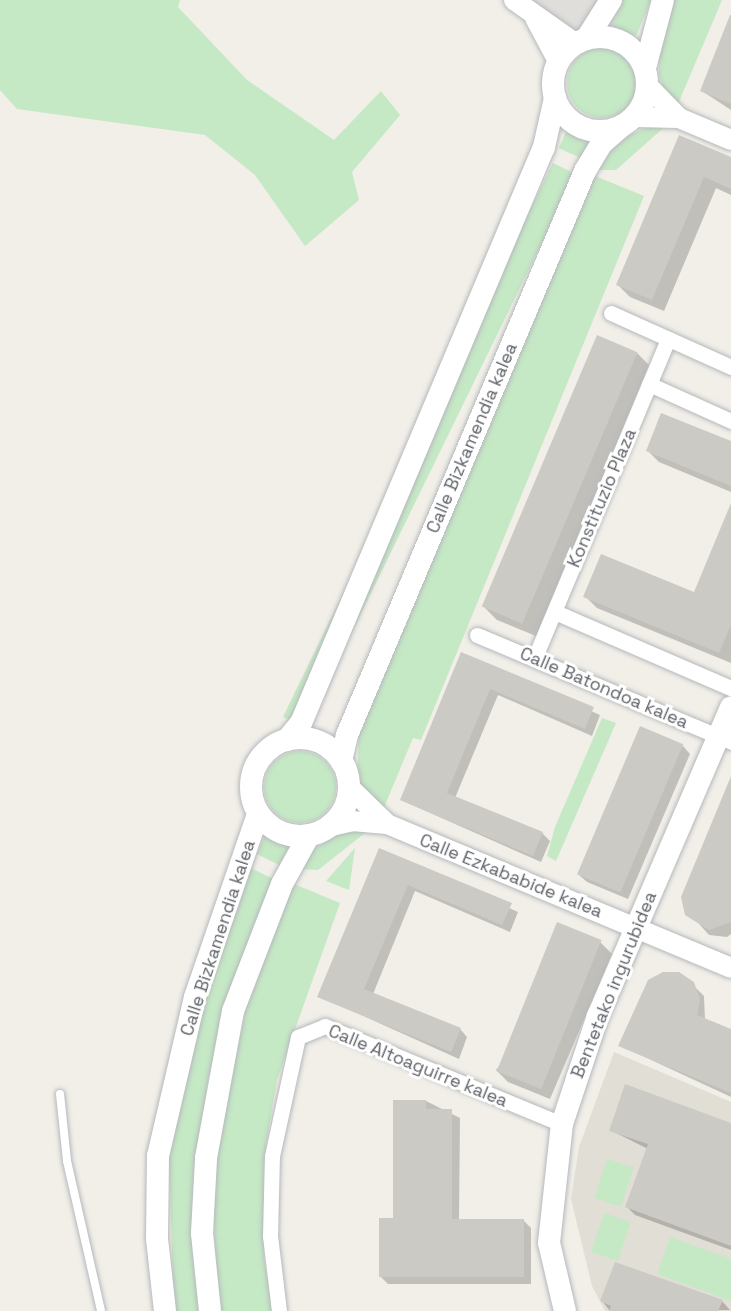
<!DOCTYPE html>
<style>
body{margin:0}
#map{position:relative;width:731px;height:1311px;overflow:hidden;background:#f1efe8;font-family:"Space Grotesk",sans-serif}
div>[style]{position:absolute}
.industrial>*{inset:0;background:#e0deda}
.education>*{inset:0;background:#e1ded6}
.green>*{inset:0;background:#c5e8c5;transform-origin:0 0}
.round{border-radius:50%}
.shadow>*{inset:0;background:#0003}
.building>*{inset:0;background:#cccac5;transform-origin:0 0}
.roads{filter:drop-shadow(0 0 2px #b5b8bc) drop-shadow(0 0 2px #b5b8bc)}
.service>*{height:8px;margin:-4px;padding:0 4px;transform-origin:4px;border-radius:4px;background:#fff}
.minor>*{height:15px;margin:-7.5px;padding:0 7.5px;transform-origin:7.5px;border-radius:7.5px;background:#fff}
.tertiary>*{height:20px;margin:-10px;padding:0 10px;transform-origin:10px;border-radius:10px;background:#fff}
.secondary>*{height:22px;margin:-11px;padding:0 11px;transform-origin:11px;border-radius:11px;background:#fff}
.secondary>.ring{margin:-11px;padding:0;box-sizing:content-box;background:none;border:22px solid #fff;border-radius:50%}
span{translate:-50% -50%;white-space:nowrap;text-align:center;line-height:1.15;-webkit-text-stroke:6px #fff;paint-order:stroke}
.street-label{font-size:18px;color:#5f6368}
</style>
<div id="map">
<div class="industrial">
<div style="clip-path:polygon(517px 0,623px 0,612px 26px,568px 36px)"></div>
</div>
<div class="education">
<div style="clip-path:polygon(614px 1052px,731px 1102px,731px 1311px,605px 1311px,592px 1286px,571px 1199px,579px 1147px)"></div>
</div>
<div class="green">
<div style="clip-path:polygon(0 0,180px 0,178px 7px,247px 80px,334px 140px,381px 91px,400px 115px,352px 172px,359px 200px,305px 246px,255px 175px,205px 135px,17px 109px,0 90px)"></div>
<div style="clip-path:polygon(623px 0,651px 0,636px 36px,612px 26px)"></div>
<div style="clip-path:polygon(672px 0,722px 0,678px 104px,665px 95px,659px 74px,660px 32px)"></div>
<div class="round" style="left:567px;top:48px;width:70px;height:70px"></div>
<div style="clip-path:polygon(660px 121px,670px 122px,616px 170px,598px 170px,619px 140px)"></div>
<div style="left:567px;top:130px;width:27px;height:20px;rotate:24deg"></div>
<div style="left:553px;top:163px;width:25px;height:616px;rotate:26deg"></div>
<div style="clip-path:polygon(595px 176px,644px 196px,421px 740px,413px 738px,380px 817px,357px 786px,359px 733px)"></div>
<div style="clip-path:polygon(602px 718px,616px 723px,556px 861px,547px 856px,555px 827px)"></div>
<div class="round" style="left:264px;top:751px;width:72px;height:72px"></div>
<div style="clip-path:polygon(348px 829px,370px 829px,318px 870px,298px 869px,315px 848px)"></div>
<div style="clip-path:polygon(265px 835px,290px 845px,279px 865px,257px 854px)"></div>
<div style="clip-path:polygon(355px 848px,349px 890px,326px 881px)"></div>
<div style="clip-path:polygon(251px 868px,273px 879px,219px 1033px,208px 1081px,193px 1188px,201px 1311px,174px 1311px,169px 1157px,191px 1038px)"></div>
<div style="clip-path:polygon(294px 884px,340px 903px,277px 1080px,266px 1145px,264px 1258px,272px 1311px,219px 1311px,211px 1173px,249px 994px)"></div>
<div style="left:607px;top:1159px;width:28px;height:41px;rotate:18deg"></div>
<div style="left:604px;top:1213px;width:28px;height:41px;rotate:18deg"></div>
<div style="clip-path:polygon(670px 1237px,731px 1259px,731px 1301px,657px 1274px)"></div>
</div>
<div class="shadow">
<div style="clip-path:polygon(731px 18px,731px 110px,702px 91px)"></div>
<div style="clip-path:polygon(679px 137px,731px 159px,731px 195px,716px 188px,664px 311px,630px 297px,618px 285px)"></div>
<div style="clip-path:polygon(637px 353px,649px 365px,536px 636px,497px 620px,485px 608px)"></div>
<div style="clip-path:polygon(731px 443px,731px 492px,659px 462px,647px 450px)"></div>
<div style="clip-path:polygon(731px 506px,731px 663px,597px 608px,585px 596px,695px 594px)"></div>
<div style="clip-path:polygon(462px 654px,600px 715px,592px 736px,498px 695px,455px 798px,542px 833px,550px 841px,541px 862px,401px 800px)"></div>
<div style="clip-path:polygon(682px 745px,690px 754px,628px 899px,587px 882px,578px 874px)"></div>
<div style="clip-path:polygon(731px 780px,731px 934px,727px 937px,709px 935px,683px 906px)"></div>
<div style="clip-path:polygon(380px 850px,518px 912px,510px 932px,415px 891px,373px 994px,460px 1029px,467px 1037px,459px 1059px,319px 996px)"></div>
<div style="clip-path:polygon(600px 942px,612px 954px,550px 1099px,508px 1082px,496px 1070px)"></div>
<div style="clip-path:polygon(695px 987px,704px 996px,705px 1020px,731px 1031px,731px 1097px,619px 1045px)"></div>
<div style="clip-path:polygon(426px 1101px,460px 1118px,459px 1220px,523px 1220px,531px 1228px,531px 1284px,388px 1284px,380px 1276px)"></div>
<div style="clip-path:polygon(731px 1124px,731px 1250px,635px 1215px,627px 1207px,648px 1149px,610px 1130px)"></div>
<div style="clip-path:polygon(602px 1301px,722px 1301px,730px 1310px,610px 1311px)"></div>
</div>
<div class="building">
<div style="clip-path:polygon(730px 15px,731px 15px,731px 104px,700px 91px)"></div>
<div style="clip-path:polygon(679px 135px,731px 157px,731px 189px,704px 177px,652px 300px,616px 285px)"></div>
<div style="left:597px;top:335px;width:44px;height:295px;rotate:23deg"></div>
<div style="clip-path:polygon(661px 413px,731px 441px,731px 486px,646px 451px)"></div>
<div style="clip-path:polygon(731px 503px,731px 625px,719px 653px,583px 597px,601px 554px,694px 592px)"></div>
<div style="clip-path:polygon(461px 652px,594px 707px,585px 729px,490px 689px,447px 793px,543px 832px,533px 856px,400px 800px)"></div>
<div style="left:640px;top:726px;width:47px;height:161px;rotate:23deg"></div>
<div style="clip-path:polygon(731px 776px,731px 922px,709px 930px,685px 915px,681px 897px)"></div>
<div style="clip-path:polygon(379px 848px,512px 903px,502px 925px,408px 885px,364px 989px,461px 1028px,451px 1052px,317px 997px)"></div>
<div style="left:557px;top:922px;width:48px;height:161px;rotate:22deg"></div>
<div style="clip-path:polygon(663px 972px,679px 972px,694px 982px,700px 999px,697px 1015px,731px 1029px,731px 1093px,618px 1046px,648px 980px)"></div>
<div style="clip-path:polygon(625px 1084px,731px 1123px,731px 1246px,625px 1207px,648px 1144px,609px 1131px)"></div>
<div style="clip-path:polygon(393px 1100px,426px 1100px,426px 1109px,452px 1109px,452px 1219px,524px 1219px,524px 1277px,379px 1277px,379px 1218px,393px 1218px)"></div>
<div style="clip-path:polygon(615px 1262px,723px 1300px,718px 1311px,609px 1311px,611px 1306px,600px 1301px)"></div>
</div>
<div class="roads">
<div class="service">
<div style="left:60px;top:1094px;width:67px;rotate:84deg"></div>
<div style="left:67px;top:1161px;width:154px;rotate:77.2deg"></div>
</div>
<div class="minor">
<div style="left:611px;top:313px;width:132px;rotate:24.2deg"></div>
<div style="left:649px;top:384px;width:90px;rotate:24.3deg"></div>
<div style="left:555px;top:612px;width:192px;rotate:23.4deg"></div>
<div style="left:477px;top:635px;width:276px;rotate:22.8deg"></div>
<div style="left:535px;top:657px;width:345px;rotate:-67.3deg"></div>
<div style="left:279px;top:1311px;width:76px;rotate:-96.8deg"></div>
<div style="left:270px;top:1236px;width:80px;rotate:-88.6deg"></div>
<div style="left:272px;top:1156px;width:122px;rotate:-77.7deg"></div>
<div style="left:298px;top:1037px;width:29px;rotate:-22deg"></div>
<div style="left:325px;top:1026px;width:256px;rotate:22.5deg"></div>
</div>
<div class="tertiary">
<div style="left:514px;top:0;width:75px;rotate:35.2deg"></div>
<div style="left:535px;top:18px;width:49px;rotate:61.9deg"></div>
<div style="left:648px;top:86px;width:45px;rotate:45.9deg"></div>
<div style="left:635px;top:117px;width:44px;rotate:1.3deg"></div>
<div style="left:679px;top:118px;width:56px;rotate:22.9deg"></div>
<div style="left:349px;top:787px;width:53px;rotate:44.2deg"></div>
<div style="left:327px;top:827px;width:26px;rotate:-13deg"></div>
<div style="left:352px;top:821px;width:35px;rotate:5deg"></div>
<div style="left:387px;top:824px;width:373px;rotate:22.7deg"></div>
</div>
<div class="secondary">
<div class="ring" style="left:553px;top:37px;width:72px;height:72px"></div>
<div style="left:587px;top:38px;width:45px;rotate:-57.7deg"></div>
<div style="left:645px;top:68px;width:70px;rotate:-75.2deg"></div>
<div class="ring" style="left:251px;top:738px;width:76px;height:76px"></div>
<div style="left:287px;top:740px;width:22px;rotate:-51deg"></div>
<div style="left:301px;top:723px;width:625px;rotate:-67.13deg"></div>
<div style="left:544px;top:147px;width:50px;rotate:-77.3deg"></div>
<div style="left:341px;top:761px;width:27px;rotate:-77deg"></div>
<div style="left:347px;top:735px;width:612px;rotate:-67.12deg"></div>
<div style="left:585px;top:171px;width:31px;rotate:-59deg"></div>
<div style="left:601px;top:144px;width:28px;rotate:-41deg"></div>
<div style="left:165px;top:1311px;width:73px;rotate:-96.3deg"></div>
<div style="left:157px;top:1238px;width:82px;rotate:-89.3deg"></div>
<div style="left:158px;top:1156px;width:163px;rotate:-76.9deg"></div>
<div style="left:195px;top:997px;width:194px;rotate:-71deg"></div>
<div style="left:210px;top:1311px;width:78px;rotate:-95.9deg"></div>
<div style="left:202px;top:1233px;width:75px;rotate:-86.9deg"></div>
<div style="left:206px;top:1158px;width:149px;rotate:-79.6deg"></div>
<div style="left:233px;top:1011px;width:136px;rotate:-68.9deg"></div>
<div style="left:282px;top:884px;width:56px;rotate:-61.1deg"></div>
<div style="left:565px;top:1311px;width:70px;rotate:-103.2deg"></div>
<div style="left:549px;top:1243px;width:120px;rotate:-83.8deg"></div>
<div style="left:562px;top:1124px;width:114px;rotate:-71.6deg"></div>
<div style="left:598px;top:1016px;width:336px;rotate:-66.7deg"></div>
</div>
</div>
<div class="street-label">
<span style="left:472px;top:438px;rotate:-67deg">Calle Bizkamendia kalea</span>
<span style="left:602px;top:498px;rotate:-67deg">Konstituzio Plaza</span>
<span style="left:604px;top:688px;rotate:23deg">Calle Batondoa kalea</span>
<span style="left:511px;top:876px;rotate:22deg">Calle Ezkababide kalea</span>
<span style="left:218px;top:938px;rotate:-72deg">Calle Bizkamendia kalea</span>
<span style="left:614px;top:985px;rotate:-68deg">Bentetako ingurubidea</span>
<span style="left:418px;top:1066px;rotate:22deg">Calle Altoaguirre kalea</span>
</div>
</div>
